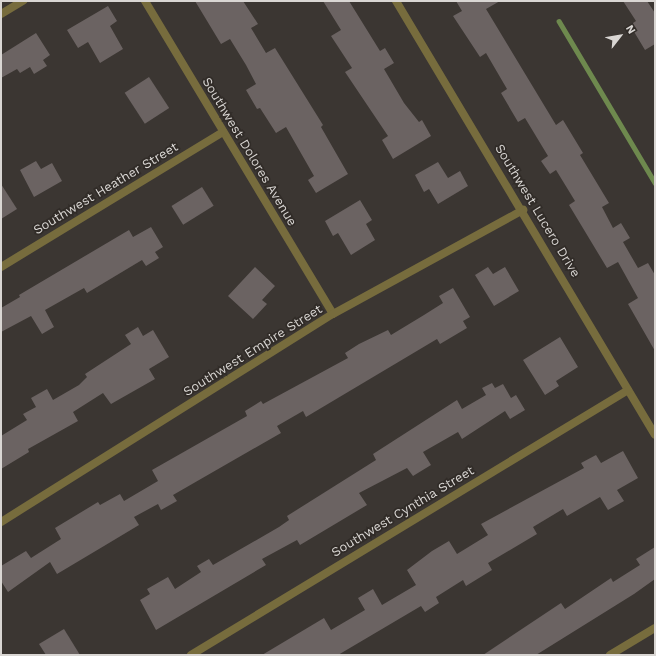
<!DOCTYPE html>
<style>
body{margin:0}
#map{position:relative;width:656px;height:656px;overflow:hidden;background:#3b3632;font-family:"Work Sans",sans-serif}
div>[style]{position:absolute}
.stream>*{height:4.5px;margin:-2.25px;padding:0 2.25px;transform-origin:2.25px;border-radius:2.25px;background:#6e894e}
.building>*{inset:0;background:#6b6362;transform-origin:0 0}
.street>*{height:8px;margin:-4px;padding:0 4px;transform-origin:4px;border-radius:4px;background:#776c3d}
span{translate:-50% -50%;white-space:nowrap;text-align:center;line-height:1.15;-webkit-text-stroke:3.5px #312c28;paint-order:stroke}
.street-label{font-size:13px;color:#d9d6d3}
.frame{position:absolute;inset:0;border:2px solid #d9d6d3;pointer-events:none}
.north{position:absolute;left:600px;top:16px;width:40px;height:40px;-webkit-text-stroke:3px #312c28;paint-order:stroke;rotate:59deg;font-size:11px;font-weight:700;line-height:16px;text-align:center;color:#d9d6d3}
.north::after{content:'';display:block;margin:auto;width:14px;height:18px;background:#d9d6d3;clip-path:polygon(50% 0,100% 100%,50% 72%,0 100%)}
</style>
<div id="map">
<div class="stream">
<div style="left:559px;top:21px;width:188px;rotate:59.3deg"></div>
</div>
<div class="building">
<div style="clip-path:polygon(195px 1px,243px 1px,258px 24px,251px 28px,266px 53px,275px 48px,323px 125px,321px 127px,348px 174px,316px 193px,308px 180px,314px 176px,286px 127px,276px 133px,260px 108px,257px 109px,246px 90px,256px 84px,246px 65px,230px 39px,221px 44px)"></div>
<div style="clip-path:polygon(323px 1px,349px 1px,380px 51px,385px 48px,394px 63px,384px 69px,404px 103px,419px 122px,422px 120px,431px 136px,393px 159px,382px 140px,388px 136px,345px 72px,352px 68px,331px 36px,341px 30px)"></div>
<div style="clip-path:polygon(456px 1px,500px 1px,486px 9px,556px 125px,563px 120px,583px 153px,580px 155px,609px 203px,602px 207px,613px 228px,621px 223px,630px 238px,623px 242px,638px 268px,648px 263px,655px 275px,655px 351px,628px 304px,638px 298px,618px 262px,607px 268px,569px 205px,575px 201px,556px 170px,550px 174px,541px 161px,548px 156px,525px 118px,518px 122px,501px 93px,507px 89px,486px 53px,480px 57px,453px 16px,462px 11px)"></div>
<div style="clip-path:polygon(623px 1px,647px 1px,655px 13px,655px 44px,645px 50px,630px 25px,636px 21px)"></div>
<div style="clip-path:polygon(108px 6px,117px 21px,110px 26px,123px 49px,100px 63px,88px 42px,78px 48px,67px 30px)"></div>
<div style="clip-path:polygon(36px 33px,50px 55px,43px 60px,47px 66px,34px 74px,30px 67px,20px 73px,17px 69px,1px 78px,1px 55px)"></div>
<div style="left:149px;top:77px;width:37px;height:29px;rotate:57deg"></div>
<div style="clip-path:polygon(36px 161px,41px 169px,52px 163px,62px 181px,34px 197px,20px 170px)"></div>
<div style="clip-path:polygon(438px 162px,448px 178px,460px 171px,468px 186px,438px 204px,429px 189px,424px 192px,415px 175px)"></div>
<div style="clip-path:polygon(1px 184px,17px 209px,1px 219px)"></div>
<div style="left:202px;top:187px;width:22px;height:36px;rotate:58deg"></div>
<div style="clip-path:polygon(360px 200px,372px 220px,366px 224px,375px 240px,351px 255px,338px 233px,333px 236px,325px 221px)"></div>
<div style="clip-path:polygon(151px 227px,163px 247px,155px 252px,159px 258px,146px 266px,142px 260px,87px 293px,84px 288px,45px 310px,54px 327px,42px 334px,31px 316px,1px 332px,1px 308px,20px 297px,19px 295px,129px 230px,133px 237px)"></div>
<div style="clip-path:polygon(255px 267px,275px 286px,262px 300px,267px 304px,253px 319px,228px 296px)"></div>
<div style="clip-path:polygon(488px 267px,493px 274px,505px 267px,519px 291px,494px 306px,475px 275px)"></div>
<div style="clip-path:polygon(453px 288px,470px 317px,463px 321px,467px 328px,440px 344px,437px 339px,306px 417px,303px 411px,277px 426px,281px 433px,173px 495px,177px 501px,161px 510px,158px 504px,134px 517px,139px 525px,104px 546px,57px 574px,50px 562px,8px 592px,1px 581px,1px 566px,26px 551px,31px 558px,61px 539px,55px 528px,98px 502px,100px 505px,120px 494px,124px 501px,158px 481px,152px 470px,247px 416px,245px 411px,261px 401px,263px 404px,348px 358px,345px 353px,359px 344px,388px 330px,391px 335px,424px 315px,443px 303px,439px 296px)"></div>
<div style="clip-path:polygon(138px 327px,143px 336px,153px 330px,169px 357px,149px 369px,155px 379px,111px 404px,103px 393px,73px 412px,78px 421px,28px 449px,29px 452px,1px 469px,1px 436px,27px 420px,23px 414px,36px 407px,31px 398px,47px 389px,53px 400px,79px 385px,87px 377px,85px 374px,131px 344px,125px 335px)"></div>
<div style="clip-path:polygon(560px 337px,578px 367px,556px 381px,559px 386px,545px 395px,523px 360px)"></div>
<div style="clip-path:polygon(492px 383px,495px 388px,503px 384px,511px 398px,516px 395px,525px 410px,510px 419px,505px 411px,462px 439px,458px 432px,423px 452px,431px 465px,413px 476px,407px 468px,359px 493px,367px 505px,300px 545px,297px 540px,262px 559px,266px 565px,156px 630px,140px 600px,150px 594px,147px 589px,168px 577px,175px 589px,201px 572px,197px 566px,209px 559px,213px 565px,279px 527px,289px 520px,287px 516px,376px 460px,373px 454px,457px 400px,462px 409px,486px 395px,482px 388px)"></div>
<div style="clip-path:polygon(623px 451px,638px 478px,617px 490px,624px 501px,608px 510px,600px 497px,567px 516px,563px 509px,533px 527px,537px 534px,488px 563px,492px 570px,466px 586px,463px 580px,436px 597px,439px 603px,425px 612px,421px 606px,338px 655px,262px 655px,324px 618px,331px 630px,365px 610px,358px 598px,373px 589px,382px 605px,416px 585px,407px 570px,432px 551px,449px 541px,457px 554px,488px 535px,481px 524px,584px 468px,581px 463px,596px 455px,601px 463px)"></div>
<div style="clip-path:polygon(655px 547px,655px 579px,634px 594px,536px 655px,483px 655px,561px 603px,565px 609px,611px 578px,613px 582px,640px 565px,636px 559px)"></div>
<div style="clip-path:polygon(64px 629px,80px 655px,46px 655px,39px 644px)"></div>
</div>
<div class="street">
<div style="left:145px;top:1px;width:365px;rotate:59deg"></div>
<div style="left:396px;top:1px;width:505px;rotate:59.17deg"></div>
<div style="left:1px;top:14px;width:26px;rotate:-31deg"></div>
<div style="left:1px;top:267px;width:260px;rotate:-31.3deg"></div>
<div style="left:1px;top:522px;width:392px;rotate:-32.1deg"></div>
<div style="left:333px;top:314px;width:217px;rotate:-28.7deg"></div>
<div style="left:191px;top:655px;width:511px;rotate:-31.23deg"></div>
<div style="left:610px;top:655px;width:52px;rotate:-31deg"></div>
</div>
<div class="street-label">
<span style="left:249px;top:152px;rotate:59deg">Southwest Dolores Avenue</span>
<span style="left:106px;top:189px;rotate:-31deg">Southwest Heather Street</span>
<span style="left:537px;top:211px;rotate:59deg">Southwest Lucero Drive</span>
<span style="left:253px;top:351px;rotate:-32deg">Southwest Empire Street</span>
<span style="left:403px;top:512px;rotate:-31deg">Southwest Cynthia Street</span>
</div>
<div class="frame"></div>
<div class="north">N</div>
</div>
